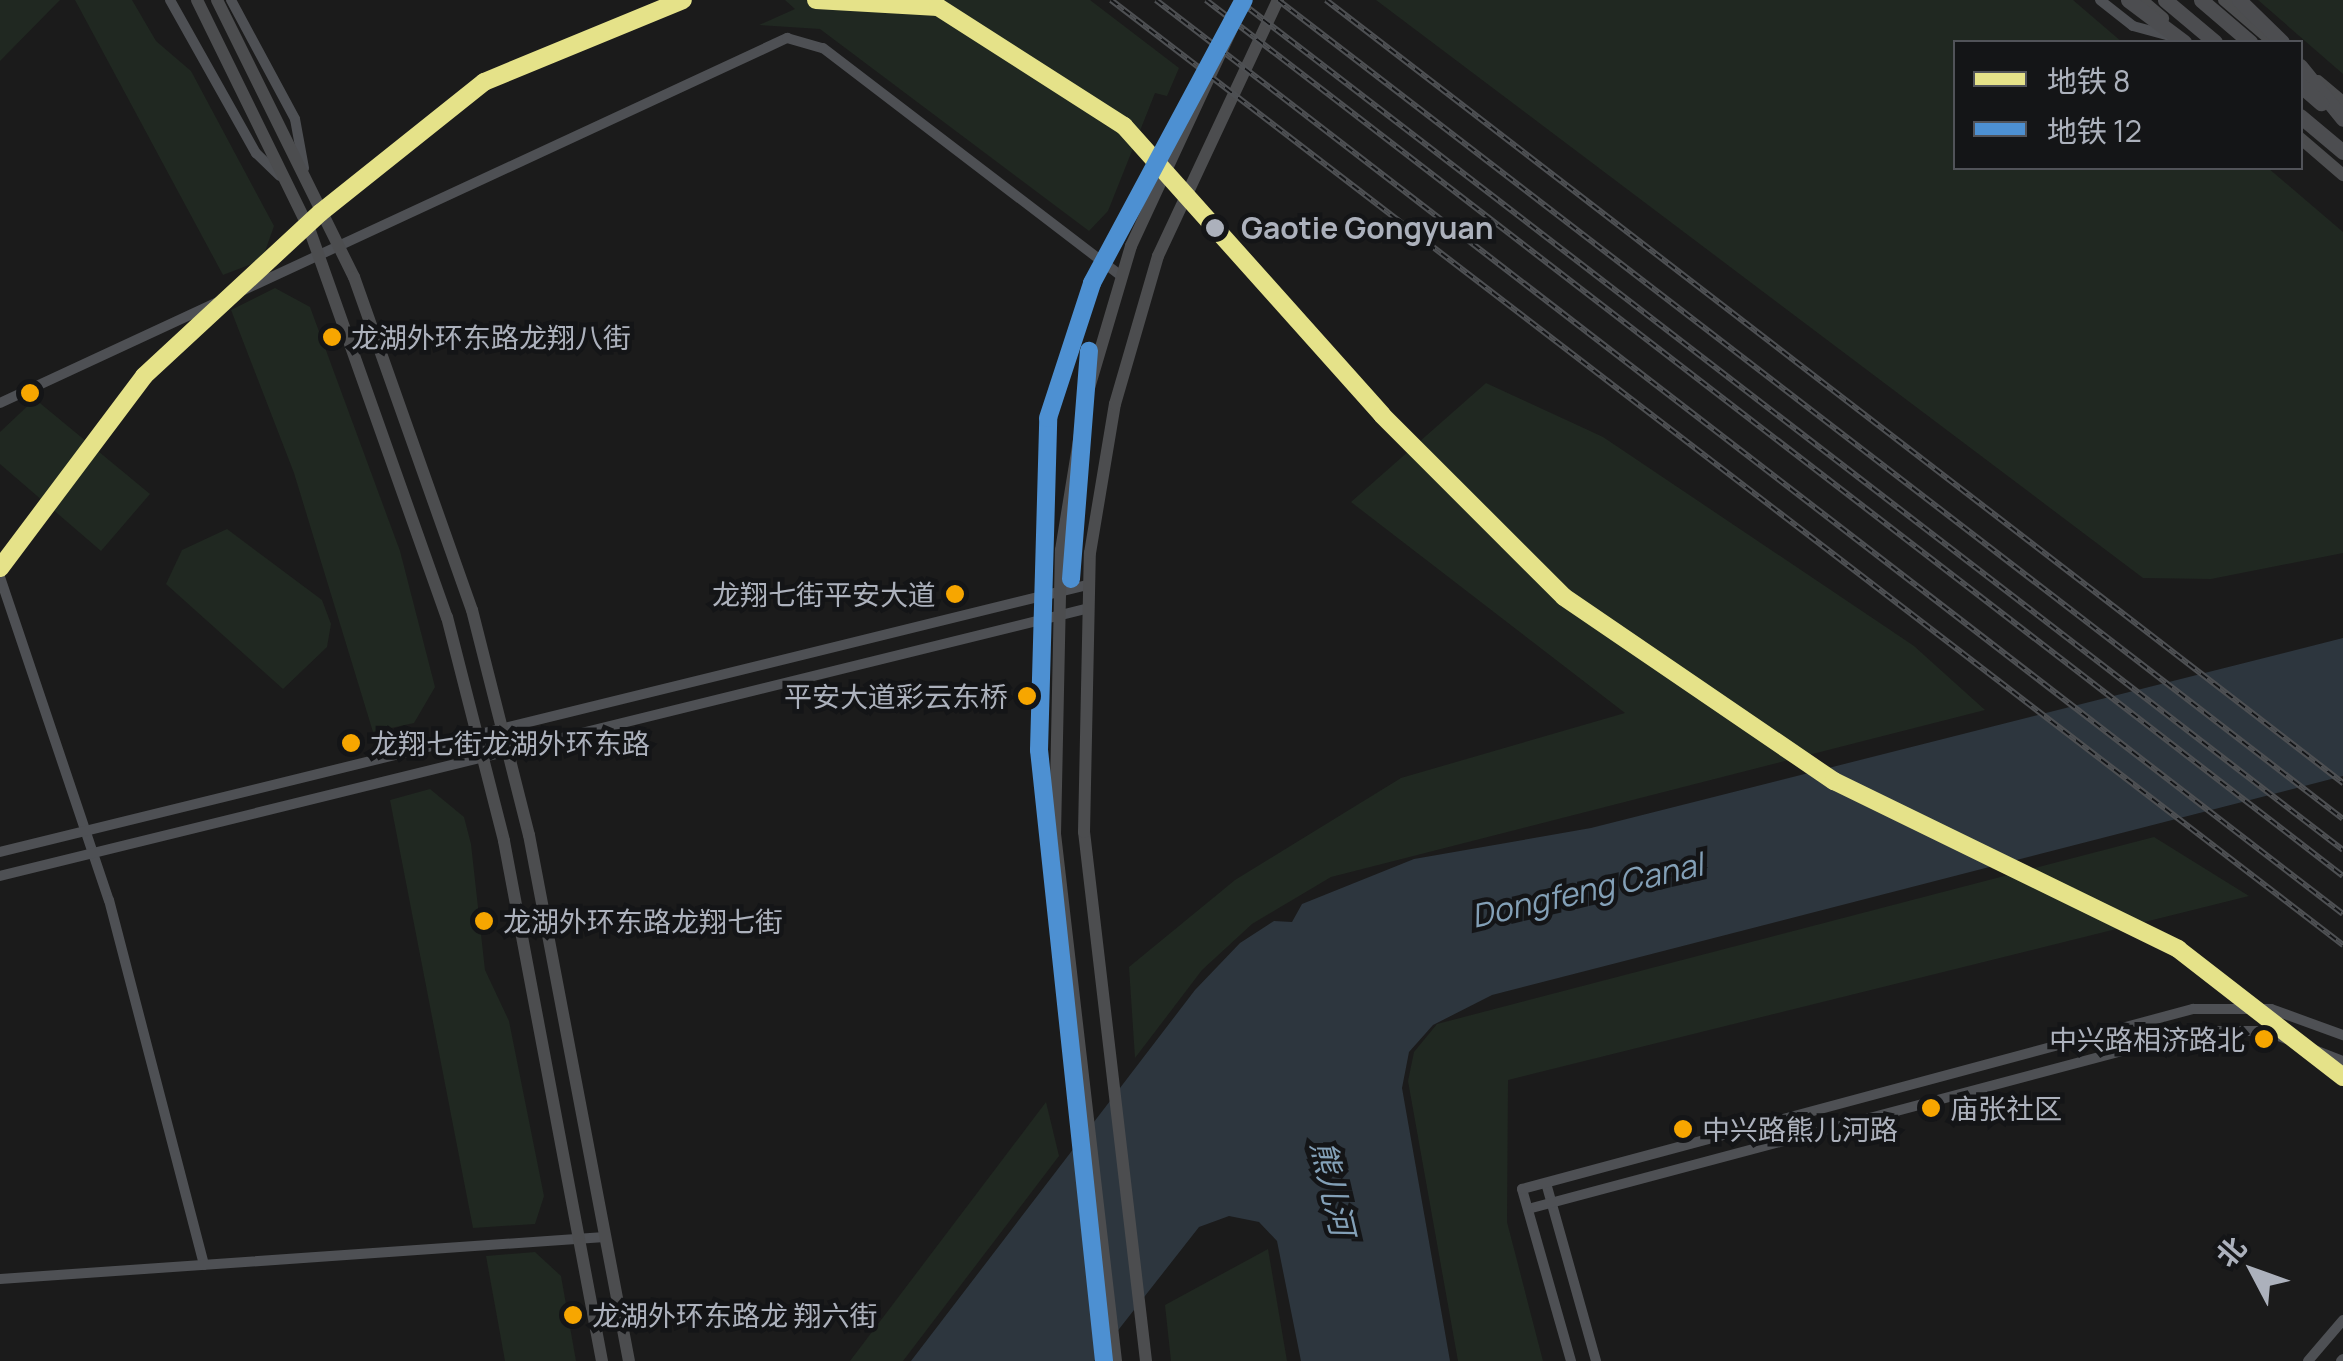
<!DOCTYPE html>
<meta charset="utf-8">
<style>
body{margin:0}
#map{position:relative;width:2343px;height:1361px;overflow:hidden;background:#1b1b1b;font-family:Manrope,"Noto Sans SC",sans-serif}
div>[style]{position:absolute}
.green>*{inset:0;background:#202821}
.water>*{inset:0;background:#2d363e}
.minor>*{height:10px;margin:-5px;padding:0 5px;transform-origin:5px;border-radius:5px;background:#4e5054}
.major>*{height:12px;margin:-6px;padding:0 6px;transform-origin:6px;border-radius:6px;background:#4c4d4f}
.highway>*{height:15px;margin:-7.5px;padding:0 7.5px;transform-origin:7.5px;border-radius:7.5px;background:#4c4d50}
.rail>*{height:6px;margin-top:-3px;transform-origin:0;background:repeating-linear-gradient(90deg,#141517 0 8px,#4e5053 0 16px);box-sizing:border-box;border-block:2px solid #4e5053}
.highway-bridge>*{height:15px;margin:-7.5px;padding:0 7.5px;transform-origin:7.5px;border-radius:7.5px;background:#4c4d50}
.metro-1>*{height:18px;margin:-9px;padding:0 9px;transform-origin:9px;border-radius:9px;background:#e5e289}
.metro-2>*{height:18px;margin:-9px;padding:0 9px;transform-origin:9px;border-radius:9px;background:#4d90d2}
.dots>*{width:28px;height:28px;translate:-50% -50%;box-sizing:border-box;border:5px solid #141517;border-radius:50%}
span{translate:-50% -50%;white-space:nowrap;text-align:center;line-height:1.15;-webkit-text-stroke:9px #141517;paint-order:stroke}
.bus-label{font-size:28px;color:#acb1bc}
.left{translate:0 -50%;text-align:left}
.right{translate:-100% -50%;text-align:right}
.stop-label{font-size:30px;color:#acb1bc;font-weight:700}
.water-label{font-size:32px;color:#83a0b7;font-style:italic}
.legend{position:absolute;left:1953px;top:40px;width:350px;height:130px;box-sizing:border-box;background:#141517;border:2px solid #515359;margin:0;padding:12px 18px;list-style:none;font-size:30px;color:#acb1bc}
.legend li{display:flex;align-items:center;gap:20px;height:50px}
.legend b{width:50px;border:2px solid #515359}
.north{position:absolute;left:2203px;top:1221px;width:100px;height:100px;-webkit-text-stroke:8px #141517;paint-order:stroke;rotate:311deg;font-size:28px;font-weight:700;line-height:40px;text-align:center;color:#acb1bc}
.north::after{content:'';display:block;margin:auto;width:35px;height:45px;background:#acb1bc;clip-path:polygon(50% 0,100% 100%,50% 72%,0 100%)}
</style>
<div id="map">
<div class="green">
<div style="clip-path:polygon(0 0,60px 0,0 61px)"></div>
<div style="clip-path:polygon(75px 0,132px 0,156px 41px,191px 71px,274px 226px,262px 260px,223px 275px)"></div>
<div style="clip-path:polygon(785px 0,1090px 0,1179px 68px,1167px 96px,1155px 93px,1108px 211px,1089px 231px,820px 29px,759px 25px,795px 9px)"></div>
<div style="clip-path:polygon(1376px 0,2073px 0,2122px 42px,1956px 42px,1956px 168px,2268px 168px,2343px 232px,2343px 553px,2211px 579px,2143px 578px)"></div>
<div style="clip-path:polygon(2258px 0,2343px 0,2343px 74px)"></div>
<div style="clip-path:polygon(275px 288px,310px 307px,400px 551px,435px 687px,414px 723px,373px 732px,294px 473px,231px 310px)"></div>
<div style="clip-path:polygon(1486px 383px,1603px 437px,1914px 646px,1985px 710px,1331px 877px,1252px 924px,1202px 970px,1135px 1058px,1129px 967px,1235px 880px,1401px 778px,1625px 713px,1351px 502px)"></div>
<div style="clip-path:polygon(35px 399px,150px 494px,101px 551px,0 464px,0 432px)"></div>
<div style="clip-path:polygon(227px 529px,322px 600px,331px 624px,327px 647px,283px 689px,166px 584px,182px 550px)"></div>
<div style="clip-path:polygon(430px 789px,464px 817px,471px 844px,485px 970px,509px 1021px,544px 1196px,535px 1224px,473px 1228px,390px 800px)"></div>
<div style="clip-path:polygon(2154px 837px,2249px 896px,1508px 1080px,1507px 1222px,1543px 1361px,1458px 1361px,1408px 1081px,1414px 1052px,1437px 1024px)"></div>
<div style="clip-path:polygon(1046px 1102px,1059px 1156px,903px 1361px,850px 1361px)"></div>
<div style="clip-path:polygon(1268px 1249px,1287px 1361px,1171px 1361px,1165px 1305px)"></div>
<div style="clip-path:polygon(535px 1252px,561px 1276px,576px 1361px,505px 1361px,486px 1256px)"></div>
</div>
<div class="water">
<div style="clip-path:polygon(2343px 638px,2343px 776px,1492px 995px,1433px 1025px,1409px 1052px,1402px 1088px,1450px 1361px,1301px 1361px,1277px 1241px,1259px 1222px,1229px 1216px,1199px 1227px,1094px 1361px,911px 1361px,1195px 990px,1240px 943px,1274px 921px,1292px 922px,1302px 904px,1414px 859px,1591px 828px)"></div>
</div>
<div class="minor">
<div style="left:170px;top:0;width:176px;rotate:60.7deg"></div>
<div style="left:256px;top:153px;width:33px;rotate:44deg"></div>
<div style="left:231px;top:0;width:135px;rotate:61.7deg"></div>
<div style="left:295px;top:119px;width:50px;rotate:79.6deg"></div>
<div style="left:2100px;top:0;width:42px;rotate:38.2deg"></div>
<div style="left:2133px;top:26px;width:42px;rotate:15deg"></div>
<div style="left:0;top:403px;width:868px;rotate:-24.88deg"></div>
<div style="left:787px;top:38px;width:37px;rotate:16deg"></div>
<div style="left:823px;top:48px;width:375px;rotate:37.4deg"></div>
<div style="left:0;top:577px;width:341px;rotate:71.4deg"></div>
<div style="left:109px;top:900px;width:377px;rotate:75.4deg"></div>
<div style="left:0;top:852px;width:1119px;rotate:-13.8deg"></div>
<div style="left:0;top:876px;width:1117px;rotate:-13.82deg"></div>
<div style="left:1546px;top:1183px;width:185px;rotate:74.3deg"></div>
<div style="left:1528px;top:1209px;width:692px;rotate:-14.9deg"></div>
<div style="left:2197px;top:1031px;width:69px"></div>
<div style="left:2266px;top:1031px;width:83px;rotate:21.3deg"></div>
<div style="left:0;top:1279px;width:606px;rotate:-3.97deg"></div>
<div style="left:1571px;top:1361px;width:179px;rotate:-105.9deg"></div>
<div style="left:1522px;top:1189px;width:695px;rotate:-15.02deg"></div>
<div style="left:2193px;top:1009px;width:78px"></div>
<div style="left:2271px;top:1009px;width:77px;rotate:19.9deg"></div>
<div style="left:2308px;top:1361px;width:54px;rotate:-49.5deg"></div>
<div style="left:2341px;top:1361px;width:3px;rotate:-45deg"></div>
</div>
<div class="major">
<div style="left:197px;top:0;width:257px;rotate:63.9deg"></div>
<div style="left:310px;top:231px;width:410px;rotate:70.5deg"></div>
<div style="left:447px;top:617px;width:231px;rotate:75.7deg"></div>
<div style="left:504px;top:841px;width:529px;rotate:79.33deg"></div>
<div style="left:217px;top:0;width:309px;rotate:63.7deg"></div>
<div style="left:354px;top:277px;width:353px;rotate:70.5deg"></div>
<div style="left:472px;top:610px;width:232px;rotate:75.8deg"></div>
<div style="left:529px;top:835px;width:535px;rotate:79.24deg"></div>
<div style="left:2142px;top:0;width:28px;rotate:41deg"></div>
<div style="left:2224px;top:0;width:63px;rotate:40.5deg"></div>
<div style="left:2318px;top:81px;width:33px;rotate:40deg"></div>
<div style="left:2300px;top:138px;width:57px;rotate:40.7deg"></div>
<div style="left:1116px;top:1361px;width:531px;rotate:-96.6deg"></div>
<div style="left:1055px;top:834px;width:284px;rotate:-88.8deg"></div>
<div style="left:1061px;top:550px;width:154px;rotate:-80.7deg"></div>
<div style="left:1086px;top:398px;width:159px;rotate:-73.5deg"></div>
<div style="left:1131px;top:246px;width:271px;rotate:-65.1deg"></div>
<div style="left:1146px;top:1361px;width:533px;rotate:-96.68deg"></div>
<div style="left:1084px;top:832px;width:279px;rotate:-88.8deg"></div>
<div style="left:1090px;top:553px;width:151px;rotate:-80.5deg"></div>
<div style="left:1115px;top:404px;width:154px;rotate:-73.8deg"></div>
<div style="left:1158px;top:256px;width:283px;rotate:-64.9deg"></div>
</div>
<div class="highway">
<div style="left:2165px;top:0;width:65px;rotate:40deg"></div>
<div style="left:2201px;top:0;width:65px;rotate:40.6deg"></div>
<div style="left:2239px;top:0;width:60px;rotate:44.3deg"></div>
<div style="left:2300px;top:66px;width:68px;rotate:50.9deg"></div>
<div style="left:2300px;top:85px;width:28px;rotate:41deg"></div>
<div style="left:2300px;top:116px;width:56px;rotate:39.9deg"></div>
</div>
<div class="rail">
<div style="left:1111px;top:0;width:1553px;rotate:37.49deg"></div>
<div style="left:1156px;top:0;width:1498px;rotate:37.6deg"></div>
<div style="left:1206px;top:0;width:1435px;rotate:37.61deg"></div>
<div style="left:1238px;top:0;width:1394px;rotate:37.57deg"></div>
<div style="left:1278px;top:0;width:1343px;rotate:37.56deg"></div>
<div style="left:1326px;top:0;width:1284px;rotate:37.59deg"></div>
</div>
<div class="highway-bridge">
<div style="left:2128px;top:0;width:70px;rotate:36.9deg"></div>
</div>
<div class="metro-1">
<div style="left:816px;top:0;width:122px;rotate:3.3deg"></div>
<div style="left:938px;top:7px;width:221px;rotate:32.6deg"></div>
<div style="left:1124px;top:126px;width:387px;rotate:48.2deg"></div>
<div style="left:1382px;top:415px;width:257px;rotate:45deg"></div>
<div style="left:1564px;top:597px;width:327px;rotate:34.3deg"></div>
<div style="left:1834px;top:781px;width:383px;rotate:26deg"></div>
<div style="left:2178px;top:949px;width:209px;rotate:37.8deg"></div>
<div style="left:0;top:568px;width:240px;rotate:-53.1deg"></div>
<div style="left:144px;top:376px;width:240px;rotate:-42.8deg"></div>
<div style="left:320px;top:213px;width:210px;rotate:-38.6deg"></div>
<div style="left:484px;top:82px;width:215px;rotate:-22.4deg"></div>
</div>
<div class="metro-2">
<div style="left:1071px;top:579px;width:229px;rotate:-85.5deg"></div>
<div style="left:1104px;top:1361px;width:614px;rotate:-96.07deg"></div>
<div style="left:1039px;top:750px;width:332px;rotate:-88.4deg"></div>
<div style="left:1048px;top:418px;width:142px;rotate:-71.9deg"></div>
<div style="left:1092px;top:283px;width:321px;rotate:-61.8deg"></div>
</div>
<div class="dots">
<div style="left:1215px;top:228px;background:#acb1bc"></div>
<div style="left:332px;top:337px;background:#f7a600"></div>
<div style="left:30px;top:393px;background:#f7a600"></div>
<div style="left:955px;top:594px;background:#f7a600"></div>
<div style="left:1027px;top:696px;background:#f7a600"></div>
<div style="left:351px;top:743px;background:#f7a600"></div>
<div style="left:484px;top:921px;background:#f7a600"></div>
<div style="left:2264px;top:1039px;background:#f7a600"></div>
<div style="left:1931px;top:1108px;background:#f7a600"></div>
<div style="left:1683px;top:1129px;background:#f7a600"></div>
<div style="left:573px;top:1315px;background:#f7a600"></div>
</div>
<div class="bus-label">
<span class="left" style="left:351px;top:337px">龙湖外环东路龙翔八街</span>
<span class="right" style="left:936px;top:594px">龙翔七街平安大道</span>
<span class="right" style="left:1008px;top:696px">平安大道彩云东桥</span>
<span class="left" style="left:370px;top:743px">龙翔七街龙湖外环东路</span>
<span class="left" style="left:503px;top:921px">龙湖外环东路龙翔七街</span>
<span class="right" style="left:2245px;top:1039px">中兴路相济路北</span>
<span class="left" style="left:1950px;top:1108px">庙张社区</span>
<span class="left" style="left:1702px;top:1129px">中兴路熊儿河路</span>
<span class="left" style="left:592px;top:1315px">龙湖外环东路龙 翔六街</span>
</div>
<div class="stop-label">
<span class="left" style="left:1241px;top:228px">Gaotie Gongyuan</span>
</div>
<div class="water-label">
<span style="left:1587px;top:890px;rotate:-13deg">Dongfeng Canal</span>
<span style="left:1333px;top:1188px;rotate:77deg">熊儿河</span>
</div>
<ul class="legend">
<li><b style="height:12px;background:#e5e289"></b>地铁 8</li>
<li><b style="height:12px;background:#4d90d2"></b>地铁 12</li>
</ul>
<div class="north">北</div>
</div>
